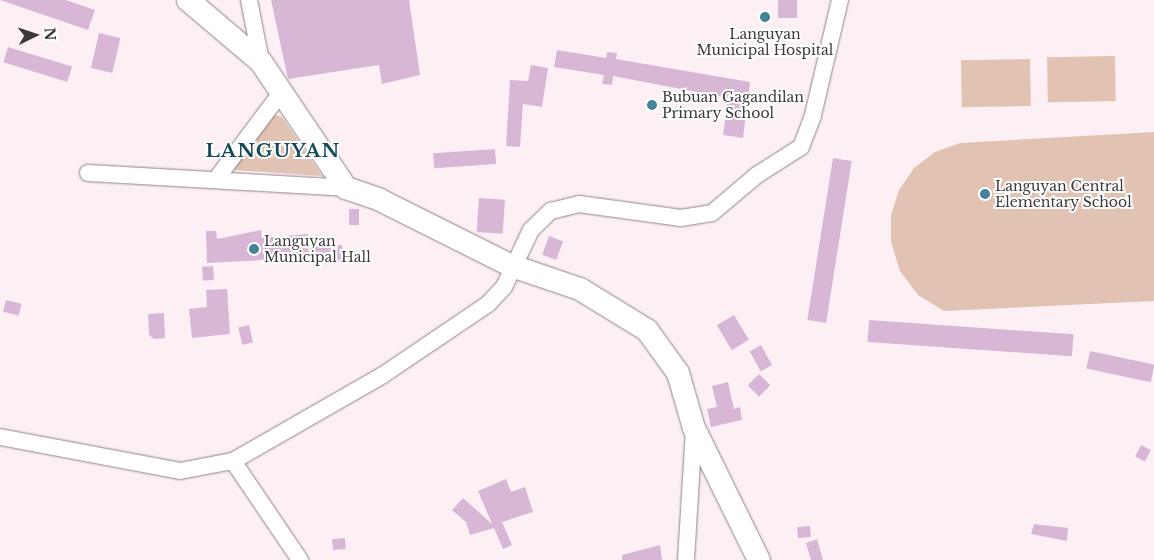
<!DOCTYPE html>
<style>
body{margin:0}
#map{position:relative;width:1154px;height:560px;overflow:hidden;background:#fdf0f5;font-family:"Libre Baskerville",serif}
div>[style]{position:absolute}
.green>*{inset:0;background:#e2c2b2;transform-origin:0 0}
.building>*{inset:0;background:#d8b7d6;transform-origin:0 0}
.roads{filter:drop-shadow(0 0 1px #918489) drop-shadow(0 0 1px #918489)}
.street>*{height:16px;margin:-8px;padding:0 8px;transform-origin:8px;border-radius:8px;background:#fff}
.secondary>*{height:22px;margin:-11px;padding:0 11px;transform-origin:11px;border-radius:11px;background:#fff}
.dots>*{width:14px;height:14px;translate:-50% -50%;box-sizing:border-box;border:2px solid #fff;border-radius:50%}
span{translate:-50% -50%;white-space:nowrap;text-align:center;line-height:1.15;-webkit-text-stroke:4px #fff;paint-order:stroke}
.poi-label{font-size:14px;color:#3d383a}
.left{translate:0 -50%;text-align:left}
.district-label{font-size:19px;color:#164b5b;font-weight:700;letter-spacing:1px}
.north{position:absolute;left:10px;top:10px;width:50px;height:50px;-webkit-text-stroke:4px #fff;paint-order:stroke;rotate:86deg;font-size:14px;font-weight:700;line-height:20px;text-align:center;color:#3d383a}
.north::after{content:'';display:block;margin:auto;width:18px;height:22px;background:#3d383a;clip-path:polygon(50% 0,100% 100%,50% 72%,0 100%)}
</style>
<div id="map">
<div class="green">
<div style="left:1115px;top:56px;width:45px;height:68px;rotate:89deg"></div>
<div style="left:1030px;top:59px;width:47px;height:69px;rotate:89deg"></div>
<div style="clip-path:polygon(274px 115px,282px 117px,322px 176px,234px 170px,235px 159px)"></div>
<div style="clip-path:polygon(1154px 132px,1154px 301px,944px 311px,918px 295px,900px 271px,891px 242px,891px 215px,899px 190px,914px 168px,935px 152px,960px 143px)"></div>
</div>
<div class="building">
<div style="clip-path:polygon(0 0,66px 0,95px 10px,88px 30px)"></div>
<div style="clip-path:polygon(271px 0,409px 0,420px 75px,382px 84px,379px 65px,288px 79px)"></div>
<div style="left:778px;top:0;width:19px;height:18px"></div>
<div style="left:99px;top:33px;width:22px;height:36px;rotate:13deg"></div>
<div style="left:8px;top:47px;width:67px;height:16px;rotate:17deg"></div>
<div style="clip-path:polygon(557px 50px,606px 58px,607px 52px,617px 53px,616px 59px,750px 82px,743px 138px,723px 135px,728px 98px,613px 76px,612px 85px,602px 84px,604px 75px,554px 67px)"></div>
<div style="clip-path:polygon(531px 65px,548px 68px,542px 107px,523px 104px,520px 147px,506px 146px,510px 80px,528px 81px)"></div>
<div style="left:495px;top:149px;width:15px;height:62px;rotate:86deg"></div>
<div style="left:833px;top:158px;width:19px;height:164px;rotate:9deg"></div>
<div style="left:479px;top:198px;width:26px;height:34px;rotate:4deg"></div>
<div style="left:349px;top:209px;width:10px;height:16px"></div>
<div style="clip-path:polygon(261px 230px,262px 238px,308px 234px,309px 247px,342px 245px,343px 262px,320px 263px,319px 257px,207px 263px,206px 231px,216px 231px,217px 239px)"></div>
<div style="left:549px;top:236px;width:15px;height:20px;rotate:20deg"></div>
<div style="left:213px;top:266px;width:14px;height:11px;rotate:86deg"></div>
<div style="clip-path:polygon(227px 289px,230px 334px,192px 338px,189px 309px,207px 307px,206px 290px)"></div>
<div style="left:6px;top:300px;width:16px;height:12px;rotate:14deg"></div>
<div style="clip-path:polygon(164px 313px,165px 338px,154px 339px,149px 335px,148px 314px)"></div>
<div style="left:734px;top:315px;width:29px;height:20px;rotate:59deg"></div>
<div style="left:869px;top:320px;width:205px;height:22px;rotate:4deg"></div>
<div style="left:249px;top:325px;width:18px;height:11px;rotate:77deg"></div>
<div style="left:761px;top:345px;width:23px;height:13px;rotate:61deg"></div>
<div style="left:1090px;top:351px;width:66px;height:18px;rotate:12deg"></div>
<div style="left:759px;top:374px;width:16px;height:16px;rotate:45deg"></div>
<div style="clip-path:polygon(728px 382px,734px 409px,740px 407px,742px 420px,711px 427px,707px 409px,717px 407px,712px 386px)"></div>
<div style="left:1141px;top:445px;width:11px;height:13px;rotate:27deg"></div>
<div style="clip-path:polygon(506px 479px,511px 492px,525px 487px,533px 512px,502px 522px,512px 545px,503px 549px,494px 528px,470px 535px,466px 522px,452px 510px,463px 498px,492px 524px,478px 491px)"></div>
<div style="clip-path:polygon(1034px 524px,1068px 528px,1067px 541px,1031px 534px)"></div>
<div style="left:810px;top:526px;width:11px;height:13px;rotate:85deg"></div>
<div style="left:345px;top:538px;width:11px;height:13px;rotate:85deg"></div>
<div style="clip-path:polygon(817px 539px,823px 560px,811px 560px,806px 543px)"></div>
<div style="clip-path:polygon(660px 545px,662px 560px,622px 560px,622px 555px)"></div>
</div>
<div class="roads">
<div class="street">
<div style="left:249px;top:0;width:63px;rotate:79deg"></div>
<div style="left:88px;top:173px;width:258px;rotate:3.3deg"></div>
<div style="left:217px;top:178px;width:105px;rotate:-53.1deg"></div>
<div style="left:0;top:437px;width:183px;rotate:10.7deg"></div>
<div style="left:180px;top:471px;width:54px;rotate:-10.7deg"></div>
<div style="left:233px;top:461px;width:173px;rotate:-29.8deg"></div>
<div style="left:383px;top:375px;width:127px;rotate:-34.1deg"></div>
<div style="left:488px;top:304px;width:23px;rotate:-47deg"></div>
<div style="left:504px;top:287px;width:63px;rotate:-64.7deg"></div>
<div style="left:531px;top:230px;width:28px;rotate:-44deg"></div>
<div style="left:551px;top:211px;width:29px;rotate:-14deg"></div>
<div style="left:579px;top:204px;width:103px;rotate:7.8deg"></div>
<div style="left:681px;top:218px;width:31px;rotate:-9deg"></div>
<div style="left:712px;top:213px;width:59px;rotate:-40.2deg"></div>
<div style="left:757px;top:175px;width:52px;rotate:-32.5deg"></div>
<div style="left:801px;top:147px;width:34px;rotate:-69deg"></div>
<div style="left:813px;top:115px;width:118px;rotate:-76.8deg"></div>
<div style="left:233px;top:461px;width:120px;rotate:55.9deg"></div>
<div style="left:686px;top:560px;width:130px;rotate:-86.5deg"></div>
</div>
<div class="secondary">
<div style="left:188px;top:0;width:96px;rotate:40.3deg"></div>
<div style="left:261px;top:62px;width:152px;rotate:56deg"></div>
<div style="left:346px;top:188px;width:36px;rotate:19deg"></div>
<div style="left:380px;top:200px;width:148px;rotate:26.6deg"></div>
<div style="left:512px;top:266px;width:72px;rotate:18.7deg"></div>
<div style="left:580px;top:289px;width:79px;rotate:31.5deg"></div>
<div style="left:647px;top:330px;width:53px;rotate:54.2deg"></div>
<div style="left:678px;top:373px;width:57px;rotate:73.8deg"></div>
<div style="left:694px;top:428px;width:147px;rotate:63.8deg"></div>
</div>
</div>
<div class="dots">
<div style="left:765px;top:17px;background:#438297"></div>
<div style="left:652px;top:105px;background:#438297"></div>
<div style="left:985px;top:194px;background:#438297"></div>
<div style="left:254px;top:249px;background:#438297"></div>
</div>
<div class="poi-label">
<span style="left:765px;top:42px">Languyan<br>Municipal Hospital</span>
<span class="left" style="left:662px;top:105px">Bubuan Gagandilan<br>Primary School</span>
<span class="left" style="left:995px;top:194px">Languyan Central<br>Elementary School</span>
<span class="left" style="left:264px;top:249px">Languyan<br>Municipal Hall</span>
</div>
<div class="district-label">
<span style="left:273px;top:151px">LANGUYAN</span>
</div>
<div class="north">N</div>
</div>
